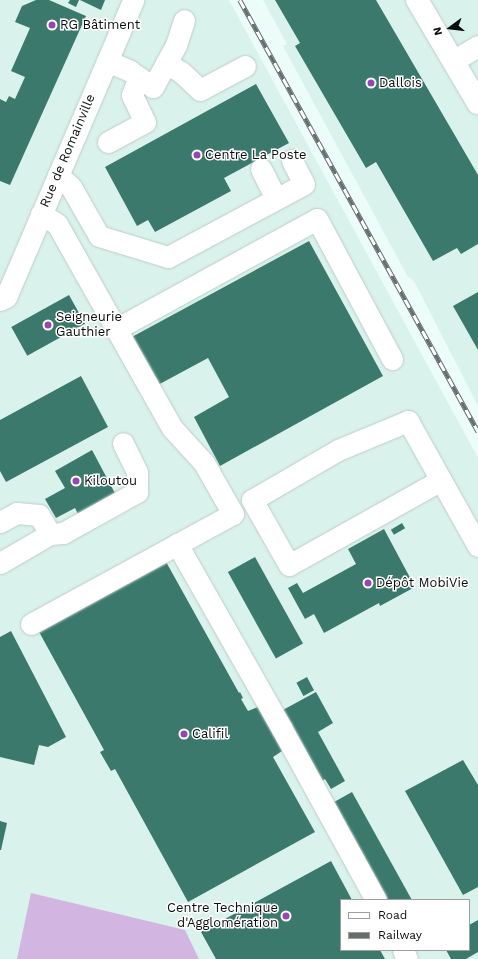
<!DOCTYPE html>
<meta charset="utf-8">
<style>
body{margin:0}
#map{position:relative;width:478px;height:959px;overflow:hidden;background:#ecfcf8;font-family:"Work Sans",sans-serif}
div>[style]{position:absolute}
.built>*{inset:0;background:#daf2ec}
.forest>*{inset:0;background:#d2b5e0}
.building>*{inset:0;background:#3b796d;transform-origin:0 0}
.roads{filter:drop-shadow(0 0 1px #bdccc8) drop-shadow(0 0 1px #bdccc8)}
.minor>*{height:21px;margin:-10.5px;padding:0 10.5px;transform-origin:10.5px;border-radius:10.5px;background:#fff}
.major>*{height:22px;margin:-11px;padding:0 11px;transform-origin:11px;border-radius:11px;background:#fff}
.rail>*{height:4.5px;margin-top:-2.25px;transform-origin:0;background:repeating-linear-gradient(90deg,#fff 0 9px,#656e6c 0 18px);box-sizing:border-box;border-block:1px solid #656e6c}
.dots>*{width:11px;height:11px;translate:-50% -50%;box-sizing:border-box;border:2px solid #fff;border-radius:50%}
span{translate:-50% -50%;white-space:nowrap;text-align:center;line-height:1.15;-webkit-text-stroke:3px #fff;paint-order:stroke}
.poi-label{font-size:13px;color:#0a0f0e}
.left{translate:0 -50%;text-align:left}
.right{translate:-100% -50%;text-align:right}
.street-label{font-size:13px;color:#0a0f0e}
.legend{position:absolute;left:340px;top:899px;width:130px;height:52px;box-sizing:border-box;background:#fff;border:1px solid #9d9f9f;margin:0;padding:5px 7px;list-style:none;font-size:12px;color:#0a0f0e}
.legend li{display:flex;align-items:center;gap:8px;height:20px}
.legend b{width:20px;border:1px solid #9d9f9f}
.north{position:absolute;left:430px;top:8px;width:40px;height:40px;-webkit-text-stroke:3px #fff;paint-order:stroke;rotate:255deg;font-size:11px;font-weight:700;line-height:16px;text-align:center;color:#0a0f0e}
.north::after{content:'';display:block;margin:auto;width:14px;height:18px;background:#0a0f0e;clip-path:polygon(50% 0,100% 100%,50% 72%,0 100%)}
</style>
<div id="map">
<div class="built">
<div style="clip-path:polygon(evenodd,0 0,229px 0,478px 458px,478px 959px,0 959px,0 0,341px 900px,469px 900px,469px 950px,341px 950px,341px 900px)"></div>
<div style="clip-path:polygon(263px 0,478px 0,478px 406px,414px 281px,408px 277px,283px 46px,287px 44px)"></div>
</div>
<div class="forest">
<div style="clip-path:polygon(31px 893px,185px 930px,199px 959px,17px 959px)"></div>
</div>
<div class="building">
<div style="clip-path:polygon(36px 0,49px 0,86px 16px,10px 185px,0 181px,0 99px,6px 102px,9px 96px,15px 99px,25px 77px,11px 71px,30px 28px,15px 22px,22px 6px)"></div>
<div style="clip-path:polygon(70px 0,79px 0,76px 7px,68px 3px)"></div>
<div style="clip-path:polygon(80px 0,105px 0,101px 10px)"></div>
<div style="clip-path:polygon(275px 0,376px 0,478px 175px,478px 244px,461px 254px,457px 248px,433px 261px,376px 162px,366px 168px,295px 46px,300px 43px)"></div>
<div style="clip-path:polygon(256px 84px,289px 143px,224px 178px,231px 191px,155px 232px,148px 220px,137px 226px,105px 167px)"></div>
<div style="clip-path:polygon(309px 241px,383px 376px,220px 466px,194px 417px,229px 397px,208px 358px,156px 386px,130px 338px)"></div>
<div style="clip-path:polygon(478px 292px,478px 350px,453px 306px)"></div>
<div style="left:69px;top:295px;width:33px;height:66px;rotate:61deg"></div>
<div style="clip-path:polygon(81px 376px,108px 427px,6px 482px,0 471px,0 420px)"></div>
<div style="clip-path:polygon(92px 450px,117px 497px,80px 518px,75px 508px,56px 518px,45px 499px,65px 488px,55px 471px)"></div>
<div style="left:402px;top:523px;width:6px;height:13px;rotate:59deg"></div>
<div style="clip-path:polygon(384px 529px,415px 587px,380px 606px,379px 603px,324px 633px,314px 614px,305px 619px,288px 588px,297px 583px,303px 593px,356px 564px,348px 549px)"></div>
<div style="left:255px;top:557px;width:99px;height:31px;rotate:61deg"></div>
<div style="clip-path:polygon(165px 560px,239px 693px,240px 692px,243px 698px,241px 699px,248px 711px,258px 707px,282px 751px,273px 757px,315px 832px,188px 902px,115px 769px,111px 771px,100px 752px,104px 750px,38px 630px)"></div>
<div style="clip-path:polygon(11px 631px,66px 737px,48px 747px,39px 745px,34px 765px,0 757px,0 637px)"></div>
<div style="left:307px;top:677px;width:15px;height:12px;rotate:62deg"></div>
<div style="clip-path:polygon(316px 692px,333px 723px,318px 732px,345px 781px,331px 789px,325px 779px,320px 782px,281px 711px)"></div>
<div style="clip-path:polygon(463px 760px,478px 785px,478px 887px,463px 895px,405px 791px)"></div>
<div style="left:352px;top:792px;width:123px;height:24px;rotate:61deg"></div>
<div style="clip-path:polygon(0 821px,7px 823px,1px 850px,0 850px)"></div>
<div style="clip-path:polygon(331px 861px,352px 900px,341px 900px,341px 950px,380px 950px,385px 959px,216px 959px,201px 932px)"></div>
<div style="clip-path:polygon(478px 920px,478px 952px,466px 959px,451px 959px,446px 950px,469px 950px,469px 925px)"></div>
</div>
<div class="roads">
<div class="minor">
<div style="left:107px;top:61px;width:25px;rotate:23deg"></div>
<div style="left:130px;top:71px;width:28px;rotate:35deg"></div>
<div style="left:153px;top:87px;width:48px;rotate:-61.3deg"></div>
<div style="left:176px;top:45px;width:26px;rotate:-72deg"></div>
<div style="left:453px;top:61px;width:29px;rotate:-31deg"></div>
<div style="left:166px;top:63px;width:17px;rotate:31deg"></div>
<div style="left:181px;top:72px;width:26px;rotate:43deg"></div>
<div style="left:200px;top:90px;width:51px;rotate:-28.1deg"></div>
<div style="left:108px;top:142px;width:42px;rotate:-28.4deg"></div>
<div style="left:145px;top:122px;width:30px;rotate:-116deg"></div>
<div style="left:132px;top:95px;width:19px;rotate:-69deg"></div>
<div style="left:261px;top:169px;width:33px;rotate:63deg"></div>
<div style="left:58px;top:175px;width:18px;rotate:43deg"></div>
<div style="left:71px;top:187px;width:56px;rotate:60.3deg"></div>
<div style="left:99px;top:236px;width:72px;rotate:16.9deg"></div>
<div style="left:168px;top:257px;width:154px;rotate:-28.2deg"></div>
<div style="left:304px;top:184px;width:27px;rotate:-117deg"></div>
<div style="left:0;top:300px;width:7px;rotate:-27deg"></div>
<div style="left:6px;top:297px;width:323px;rotate:-66.8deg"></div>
<div style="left:116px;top:329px;width:229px;rotate:-28.7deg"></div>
<div style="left:317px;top:219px;width:159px;rotate:61.8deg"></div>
<div style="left:441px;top:480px;width:174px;rotate:150.8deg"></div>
<div style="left:289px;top:565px;width:75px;rotate:-119.6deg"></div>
<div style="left:252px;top:500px;width:99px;rotate:-30.2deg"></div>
<div style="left:338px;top:450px;width:76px;rotate:-22.5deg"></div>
<div style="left:408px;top:421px;width:143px;rotate:60.8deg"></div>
<div style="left:0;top:522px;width:19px;rotate:-28deg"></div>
<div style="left:17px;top:513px;width:22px;rotate:5deg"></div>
<div style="left:39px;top:515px;width:22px;rotate:60deg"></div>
<div style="left:50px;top:534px;width:58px;rotate:149.9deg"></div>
<div style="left:50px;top:534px;width:13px;rotate:-4deg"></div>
<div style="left:63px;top:533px;width:85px;rotate:-29deg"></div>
<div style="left:137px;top:492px;width:20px;rotate:-90deg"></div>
<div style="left:137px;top:472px;width:32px;rotate:-116deg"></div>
<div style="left:177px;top:544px;width:213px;rotate:60.4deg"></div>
<div style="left:282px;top:729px;width:195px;rotate:61.2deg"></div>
<div style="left:31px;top:624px;width:230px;rotate:-28.6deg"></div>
<div style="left:233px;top:514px;width:59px;rotate:-119.6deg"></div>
<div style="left:204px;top:463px;width:47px;rotate:-132.4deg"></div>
<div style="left:172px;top:428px;width:234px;rotate:-119.4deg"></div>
<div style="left:57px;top:224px;width:19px;rotate:-148deg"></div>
<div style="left:403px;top:950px;width:10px;rotate:66deg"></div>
</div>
<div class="major">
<div style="left:417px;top:0;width:120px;rotate:59.4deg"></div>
</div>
</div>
<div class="rail">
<div style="left:240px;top:0;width:493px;rotate:61.1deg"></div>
</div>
<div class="dots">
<div style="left:52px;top:25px;background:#9546b6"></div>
<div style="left:371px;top:83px;background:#9546b6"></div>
<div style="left:197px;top:155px;background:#9546b6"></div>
<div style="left:48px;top:325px;background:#9546b6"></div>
<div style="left:76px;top:481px;background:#9546b6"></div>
<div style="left:368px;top:583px;background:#9546b6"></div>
<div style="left:184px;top:734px;background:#9546b6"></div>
<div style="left:286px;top:916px;background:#9546b6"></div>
</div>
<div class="poi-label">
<span class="left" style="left:60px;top:25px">RG Bâtiment</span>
<span class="left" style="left:379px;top:83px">Dallois</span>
<span class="left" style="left:205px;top:155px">Centre La Poste</span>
<span class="left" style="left:56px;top:325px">Seigneurie<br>Gauthier</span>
<span class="left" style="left:84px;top:481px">Kiloutou</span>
<span class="left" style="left:376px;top:583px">Dépôt MobiVie</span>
<span class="left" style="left:192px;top:734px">Califil</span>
<span class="right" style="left:278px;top:916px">Centre Technique<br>d'Agglomération</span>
</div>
<div class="street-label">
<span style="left:68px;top:151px;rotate:-67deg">Rue de Romainville</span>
</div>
<ul class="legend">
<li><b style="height:5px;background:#fff"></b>Road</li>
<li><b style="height:5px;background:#656e6c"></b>Railway</li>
</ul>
<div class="north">N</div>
</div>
